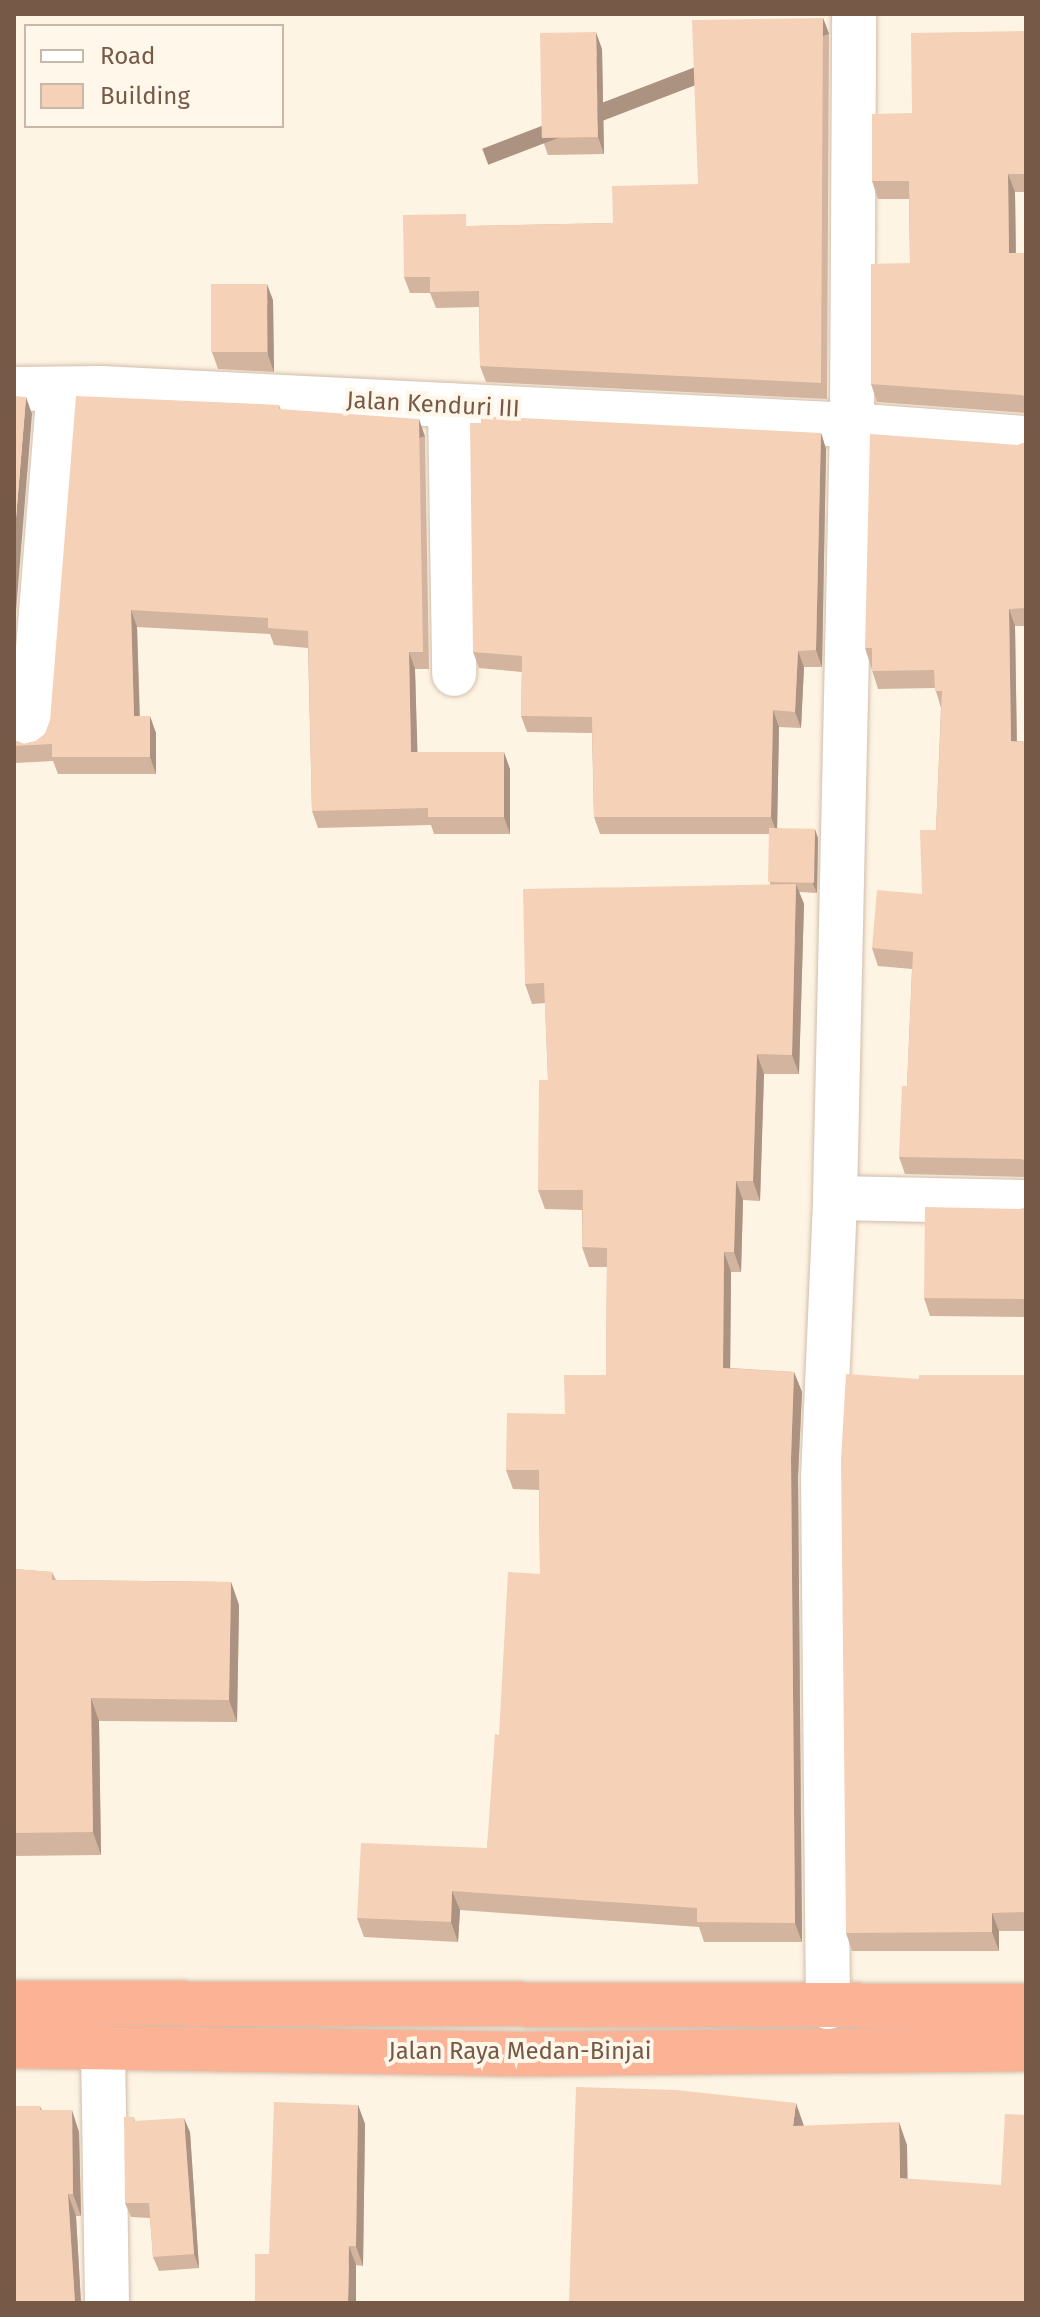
<!DOCTYPE html>
<style>
body{margin:0}
#map{position:relative;width:1040px;height:2317px;overflow:hidden;background:#fef4e3;font-family:"Fira Sans",sans-serif}
div>[style]{position:absolute}
.roads{filter:drop-shadow(0 0 2px #d2bdab) drop-shadow(0 0 2px #d2bdab)}
.minor>*{height:44px;margin:-22px;padding:0 22px;transform-origin:22px;border-radius:22px;background:#fff}
.highway>*{height:44px;margin:-22px;padding:0 22px;transform-origin:22px;border-radius:22px;background:#fcb295}
.wall>*{inset:0;background:#d3b49e}
.shaded-wall>*{inset:0;background:#ac9281;transform-origin:0 0}
.building>*{inset:0;background:#f5d1b8;transform-origin:0 0}
span{translate:-50% -50%;white-space:nowrap;text-align:center;line-height:1.15;-webkit-text-stroke:8px #fff7ea;paint-order:stroke}
.street-label{font-size:24px;color:#775947}
.frame{position:absolute;inset:0;border:16px solid #775947;pointer-events:none}
.legend{position:absolute;left:24px;top:24px;width:260px;height:104px;box-sizing:border-box;background:#fff7ea;border:2px solid #c9b8a9;margin:0;padding:10px 14px;list-style:none;font-size:24px;color:#775947}
.legend li{display:flex;align-items:center;gap:16px;height:40px}
.legend b{width:40px;border:2px solid #c9b8a9}
</style>
<div id="map">
<div class="roads">
<div class="minor">
<div style="left:14px;top:389px;width:87px;rotate:-0.7deg"></div>
<div style="left:101px;top:388px;width:752px;rotate:2.82deg"></div>
<div style="left:852px;top:425px;width:174px;rotate:4.3deg"></div>
<div style="left:450px;top:405px;width:269px;rotate:89.1deg"></div>
<div style="left:31px;top:736px;width:347px;rotate:-85.4deg"></div>
<div style="left:835px;top:1198px;width:191px;rotate:1.2deg"></div>
<div style="left:828px;top:2007px;width:530px;rotate:-90.54deg"></div>
<div style="left:823px;top:1477px;width:279px;rotate:-87.5deg"></div>
<div style="left:835px;top:1198px;width:773px;rotate:-88.74deg"></div>
<div style="left:852px;top:425px;width:411px;rotate:-89.7deg"></div>
<div style="left:103px;top:2048px;width:255px;rotate:89.1deg"></div>
</div>
<div class="highway">
<div style="left:14px;top:2003px;width:1012px;rotate:0.17deg"></div>
<div style="left:14px;top:2046px;width:504px;rotate:0.91deg"></div>
<div style="left:518px;top:2054px;width:508px;rotate:-0.56deg"></div>
</div>
</div>
<div class="wall">
<div style="clip-path:polygon(823px 18px,829px 34px,827px 399px,486px 382px,480px 366px,479px 307px,436px 308px,430px 293px,410px 293px,404px 277px,470px 226px,613px 223px,698px 184px)"></div>
<div style="clip-path:polygon(1026px 31px,1026px 192px,1015px 192px,1016px 253px,1026px 253px,1026px 413px,877px 402px,871px 384px,910px 263px,909px 199px,878px 199px,872px 181px,912px 113px)"></div>
<div style="clip-path:polygon(602px 49px,604px 154px,548px 155px,542px 138px)"></div>
<div style="clip-path:polygon(273px 300px,274px 372px,218px 369px,212px 352px)"></div>
<div style="clip-path:polygon(279px 405px,281px 410px,425px 436px,429px 669px,415px 669px,417px 752px,510px 769px,510px 834px,434px 834px,431px 825px,318px 828px,312px 811px,308px 648px,274px 645px,270px 634px,137px 627px,140px 716px,156px 733px,156px 774px,58px 774px,53px 761px,14px 763px,14px 740px,24px 744px,36px 741px,45px 734px,50px 721px)"></div>
<div style="clip-path:polygon(821px 433px,826px 449px,822px 667px,804px 667px,801px 728px,779px 727px,777px 828px,818px 838px,817px 893px,799px 892px,804px 904px,799px 1074px,764px 1074px,760px 1201px,743px 1200px,741px 1272px,731px 1272px,730px 1368px,794px 1372px,802px 1392px,798px 1477px,802px 1942px,704px 1942px,699px 1927px,460px 1910px,458px 1942px,364px 1937px,357px 1918px,487px 1848px,499px 1735px,540px 1574px,539px 1490px,513px 1489px,506px 1470px,606px 1375px,607px 1267px,589px 1267px,582px 1247px,582px 1210px,545px 1209px,538px 1190px,548px 1080px,545px 1003px,532px 1004px,525px 984px,770px 885px,769px 834px,600px 834px,594px 817px,592px 733px,527px 732px,521px 716px,522px 672px,479px 668px,473px 652px)"></div>
<div style="clip-path:polygon(1026px 442px,1026px 626px,1015px 626px,1017px 741px,1026px 742px,1026px 1177px,905px 1174px,899px 1157px,907px 1086px,912px 969px,878px 966px,872px 948px,922px 894px,936px 830px,941px 708px,935px 688px,878px 689px,865px 648px,1018px 445px)"></div>
<div style="clip-path:polygon(1026px 1208px,1026px 1317px,930px 1316px,924px 1298px,1020px 1209px)"></div>
<div style="clip-path:polygon(1026px 1375px,1026px 1931px,999px 1931px,999px 1951px,852px 1951px,846px 1933px,919px 1379px)"></div>
<div style="clip-path:polygon(14px 1569px,52px 1572px,56px 1580px,231px 1582px,239px 1605px,237px 1722px,99px 1721px,101px 1855px,14px 1856px)"></div>
<div style="clip-path:polygon(358px 2105px,365px 2124px,363px 2266px,269px 2254px)"></div>
<div style="clip-path:polygon(40px 2106px,42px 2110px,79px 2132px,81px 2216px,76px 2216px,81px 2303px,14px 2303px)"></div>
<div style="clip-path:polygon(134px 2117px,135px 2121px,190px 2132px,199px 2268px,159px 2271px,153px 2257px,150px 2218px,131px 2217px,125px 2203px)"></div>
</div>
<div class="shaded-wall">
<div style="left:823px;top:18px;width:17px;height:365px;rotate:69deg"></div>
<div style="clip-path:polygon(596px 32px,602px 49px,604px 154px,598px 137px)"></div>
<div style="clip-path:polygon(1008px 174px,1015px 192px,1016px 271px,1009px 253px)"></div>
<div style="clip-path:polygon(267px 284px,273px 300px,274px 372px,268px 355px)"></div>
<div style="clip-path:polygon(26px 397px,32px 414px,14px 636px,14px 542px)"></div>
<div style="left:419px;top:419px;width:18px;height:233px;rotate:71deg"></div>
<div style="clip-path:polygon(821px 433px,826px 449px,822px 667px,816px 650px)"></div>
<div style="clip-path:polygon(1009px 609px,1015px 626px,1017px 759px,1011px 741px)"></div>
<div style="clip-path:polygon(131px 610px,137px 627px,140px 733px,134px 716px)"></div>
<div style="clip-path:polygon(798px 651px,804px 667px,801px 728px,795px 712px)"></div>
<div style="clip-path:polygon(409px 652px,415px 669px,418px 769px,411px 752px)"></div>
<div style="clip-path:polygon(773px 710px,779px 727px,777px 834px,771px 817px)"></div>
<div style="clip-path:polygon(150px 716px,156px 733px,156px 774px,150px 757px)"></div>
<div style="clip-path:polygon(504px 752px,510px 769px,510px 834px,504px 817px)"></div>
<div style="clip-path:polygon(815px 829px,818px 838px,817px 893px,813px 884px)"></div>
<div style="clip-path:polygon(796px 884px,804px 904px,799px 1074px,792px 1055px)"></div>
<div style="clip-path:polygon(757px 1054px,764px 1074px,760px 1201px,753px 1181px)"></div>
<div style="clip-path:polygon(736px 1181px,743px 1200px,741px 1272px,734px 1252px)"></div>
<div style="clip-path:polygon(724px 1252px,731px 1272px,730px 1388px,723px 1368px)"></div>
<div style="clip-path:polygon(794px 1372px,802px 1392px,798px 1477px,802px 1942px,795px 1923px,791px 1458px)"></div>
<div style="clip-path:polygon(231px 1582px,239px 1605px,237px 1722px,229px 1700px)"></div>
<div style="clip-path:polygon(91px 1698px,99px 1721px,101px 1855px,93px 1832px)"></div>
<div style="clip-path:polygon(452px 1891px,460px 1910px,458px 1942px,451px 1922px)"></div>
<div style="clip-path:polygon(992px 1913px,999px 1931px,999px 1951px,992px 1932px)"></div>
<div style="clip-path:polygon(796px 2103px,804px 2126px,793px 2126px)"></div>
<div style="clip-path:polygon(358px 2105px,365px 2124px,363px 2266px,356px 2246px)"></div>
<div style="clip-path:polygon(72px 2110px,79px 2132px,81px 2216px,73px 2194px)"></div>
<div style="clip-path:polygon(184px 2118px,190px 2132px,199px 2268px,194px 2254px)"></div>
<div style="clip-path:polygon(899px 2122px,907px 2145px,908px 2201px,900px 2178px)"></div>
<div style="clip-path:polygon(68px 2194px,76px 2216px,81px 2303px,75px 2303px)"></div>
<div style="clip-path:polygon(349px 2246px,356px 2265px,356px 2303px,348px 2303px)"></div>
</div>
<div class="building">
<div style="clip-path:polygon(823px 18px,821px 383px,480px 366px,479px 291px,430px 292px,430px 277px,404px 277px,403px 215px,466px 214px,466px 226px,613px 223px,612px 186px,698px 184px,692px 20px)"></div>
<div style="clip-path:polygon(1026px 31px,1026px 174px,1008px 174px,1009px 253px,1026px 253px,1026px 397px,1021px 395px,871px 384px,871px 264px,910px 263px,909px 181px,872px 181px,872px 114px,912px 113px,911px 33px)"></div>
<div style="left:596px;top:32px;width:105px;height:56px;rotate:89deg"></div>
<div style="left:211px;top:284px;width:56px;height:68px"></div>
<div style="clip-path:polygon(14px 396px,26px 397px,14px 542px)"></div>
<div style="clip-path:polygon(76px 396px,279px 405px,279px 409px,419px 419px,423px 652px,409px 652px,411px 752px,504px 752px,504px 817px,428px 817px,428px 808px,312px 811px,308px 631px,268px 628px,268px 618px,131px 610px,134px 716px,150px 716px,150px 757px,52px 757px,52px 744px,14px 746px,14px 740px,24px 744px,36px 741px,45px 734px,50px 721px)"></div>
<div style="clip-path:polygon(481px 416px,821px 433px,816px 650px,798px 651px,795px 712px,773px 710px,771px 817px,594px 817px,592px 717px,521px 716px,522px 656px,473px 652px,470px 423px,481px 423px)"></div>
<div style="clip-path:polygon(870px 434px,1018px 445px,1026px 442px,1026px 608px,1009px 609px,1011px 741px,1026px 742px,1026px 1161px,1021px 1159px,899px 1157px,902px 1086px,907px 1086px,913px 952px,872px 948px,877px 890px,922px 894px,920px 830px,936px 830px,942px 691px,935px 691px,934px 670px,872px 671px,872px 648px,865px 648px)"></div>
<div style="left:769px;top:828px;width:46px;height:54px;rotate:1deg"></div>
<div style="clip-path:polygon(796px 884px,792px 1055px,757px 1054px,753px 1181px,736px 1181px,734px 1252px,724px 1252px,723px 1368px,794px 1372px,791px 1458px,795px 1923px,697px 1922px,697px 1908px,452px 1891px,451px 1922px,357px 1918px,361px 1843px,487px 1848px,495px 1734px,499px 1735px,508px 1572px,540px 1574px,539px 1470px,506px 1470px,507px 1413px,565px 1414px,564px 1375px,606px 1375px,607px 1248px,582px 1247px,583px 1190px,538px 1190px,539px 1080px,548px 1080px,544px 983px,525px 984px,523px 889px)"></div>
<div style="clip-path:polygon(925px 1207px,1020px 1209px,1026px 1208px,1026px 1299px,924px 1298px)"></div>
<div style="clip-path:polygon(846px 1374px,919px 1379px,919px 1375px,1026px 1375px,1026px 1912px,992px 1913px,992px 1932px,846px 1933px,841px 1459px)"></div>
<div style="clip-path:polygon(14px 1569px,52px 1572px,52px 1580px,231px 1582px,229px 1700px,91px 1698px,93px 1832px,14px 1833px)"></div>
<div style="clip-path:polygon(576px 2087px,676px 2090px,796px 2103px,793px 2126px,899px 2122px,900px 2178px,1001px 2185px,1005px 2114px,1026px 2115px,1026px 2303px,569px 2303px)"></div>
<div style="clip-path:polygon(274px 2102px,358px 2105px,356px 2246px,349px 2246px,348px 2303px,255px 2303px,255px 2254px,269px 2254px)"></div>
<div style="clip-path:polygon(14px 2106px,40px 2106px,40px 2110px,72px 2110px,73px 2194px,68px 2194px,75px 2303px,14px 2303px)"></div>
<div style="clip-path:polygon(124px 2117px,134px 2117px,134px 2121px,184px 2118px,194px 2254px,153px 2257px,149px 2203px,125px 2203px)"></div>
</div>
<div class="street-label">
<span style="left:433px;top:405px;rotate:3deg">Jalan Kenduri III</span>
<span style="left:520px;top:2052px">Jalan Raya Medan-Binjai</span>
</div>
<div class="frame"></div>
<ul class="legend">
<li><b style="height:10px;background:#fff"></b>Road</li>
<li><b style="height:22px;background:#f5d1b8"></b>Building</li>
</ul>
</div>
